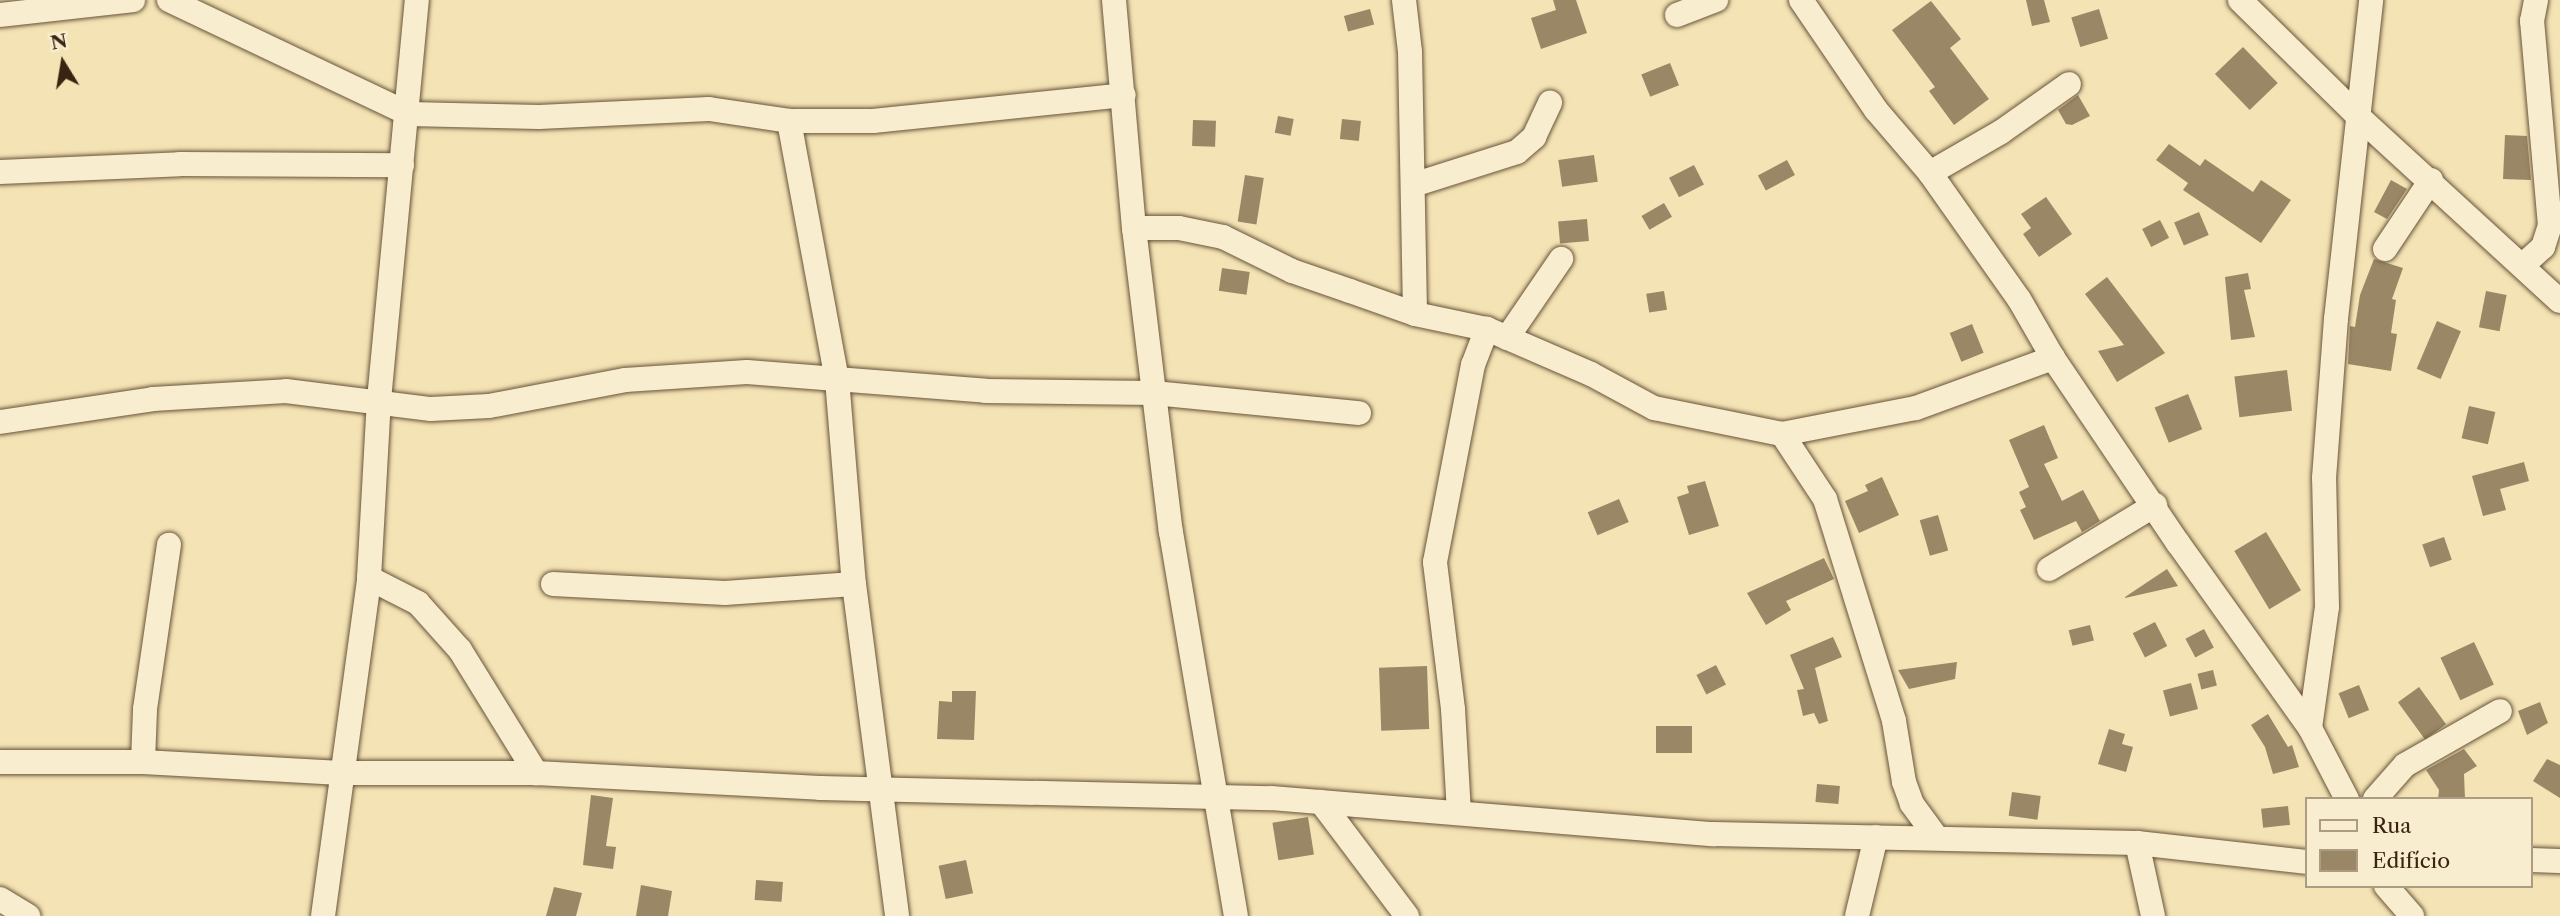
<!DOCTYPE html>
<meta charset="utf-8">
<style>
body{margin:0}
#map{position:relative;width:2560px;height:916px;overflow:hidden;background:#f4e3b4;font-family:"Libre Caslon Text",serif}
div>[style]{position:absolute}
.building>*{inset:0;background:#9a8766;transform-origin:0 0}
.roads{filter:drop-shadow(0 0 2px #68543a) drop-shadow(0 0 2px #68543a)}
.minor>*{height:24px;margin:-12px;padding:0 12px;transform-origin:12px;border-radius:12px;background:#f8edce}
span{translate:-50% -50%;white-space:nowrap;text-align:center;line-height:1.15;-webkit-text-stroke:6px #f8edce;paint-order:stroke}
.legend{position:absolute;left:2305px;top:797px;width:228px;height:91px;box-sizing:border-box;background:#f8edce;border:2px solid #ac9d82;margin:0;padding:9px 12px;list-style:none;font-size:21px;color:#392411}
.legend li{display:flex;align-items:center;gap:14px;height:35px}
.legend b{width:35px;border:2px solid #ac9d82}
.north{position:absolute;left:28px;top:28px;width:70px;height:70px;-webkit-text-stroke:5px #f8edce;paint-order:stroke;rotate:349deg;font-size:19px;font-weight:700;line-height:28px;text-align:center;color:#392411}
.north::after{content:'';display:block;margin:auto;width:24px;height:32px;background:#392411;clip-path:polygon(50% 0,100% 100%,50% 72%,0 100%)}
</style>
<div id="map">
<div class="building">
<div style="clip-path:polygon(1553px 0,1576px 0,1587px 33px,1541px 49px,1531px 18px,1556px 10px)"></div>
<div style="clip-path:polygon(2026px 0,2044px 0,2050px 22px,2032px 26px)"></div>
<div style="clip-path:polygon(1931px 1px,1961px 39px,1950px 48px,1989px 99px,1954px 125px,1929px 91px,1935px 87px,1892px 30px)"></div>
<div style="left:1370px;top:9px;width:16px;height:27px;rotate:75deg"></div>
<div style="left:2099px;top:9px;width:31px;height:29px;rotate:73deg"></div>
<div style="left:2243px;top:47px;width:50px;height:39px;rotate:46deg"></div>
<div style="left:1670px;top:63px;width:24px;height:31px;rotate:68deg"></div>
<div style="clip-path:polygon(2078px 95px,2090px 116px,2072px 125px,2066px 124px,2058px 110px)"></div>
<div style="left:1278px;top:116px;width:16px;height:17px;rotate:11deg"></div>
<div style="left:1342px;top:119px;width:19px;height:20px;rotate:6deg"></div>
<div style="left:1193px;top:120px;width:23px;height:26px;rotate:2deg"></div>
<div style="clip-path:polygon(2505px 135px,2527px 136px,2531px 180px,2503px 179px)"></div>
<div style="clip-path:polygon(2169px 144px,2200px 166px,2205px 159px,2253px 192px,2261px 180px,2291px 200px,2261px 243px,2183px 190px,2188px 183px,2156px 160px)"></div>
<div style="left:1594px;top:155px;width:27px;height:36px;rotate:82deg"></div>
<div style="left:1787px;top:160px;width:17px;height:33px;rotate:62deg"></div>
<div style="left:1694px;top:165px;width:22px;height:28px;rotate:63deg"></div>
<div style="left:1245px;top:175px;width:19px;height:47px;rotate:9deg"></div>
<div style="clip-path:polygon(2391px 180px,2407px 189px,2387px 219px,2374px 212px)"></div>
<div style="clip-path:polygon(2046px 197px,2072px 234px,2039px 257px,2023px 234px,2031px 228px,2021px 214px)"></div>
<div style="left:1664px;top:203px;width:16px;height:26px;rotate:60deg"></div>
<div style="left:2199px;top:212px;width:25px;height:27px;rotate:67deg"></div>
<div style="left:1587px;top:219px;width:22px;height:29px;rotate:85deg"></div>
<div style="left:2160px;top:220px;width:20px;height:20px;rotate:63deg"></div>
<div style="clip-path:polygon(2374px 259px,2403px 268px,2392px 299px,2396px 300px,2391px 333px,2397px 334px,2391px 371px,2348px 364px,2350px 326px,2355px 327px,2360px 295px)"></div>
<div style="left:1222px;top:268px;width:28px;height:23px;rotate:8deg"></div>
<div style="clip-path:polygon(2248px 273px,2251px 289px,2244px 290px,2255px 337px,2231px 340px,2225px 277px)"></div>
<div style="clip-path:polygon(2107px 277px,2165px 353px,2117px 382px,2098px 351px,2124px 345px,2085px 294px)"></div>
<div style="left:1664px;top:291px;width:19px;height:18px;rotate:81deg"></div>
<div style="left:2486px;top:291px;width:21px;height:37px;rotate:11deg"></div>
<div style="left:2437px;top:321px;width:26px;height:52px;rotate:23deg"></div>
<div style="left:1972px;top:324px;width:31px;height:24px;rotate:68deg"></div>
<div style="left:2287px;top:370px;width:41px;height:53px;rotate:83deg"></div>
<div style="left:2188px;top:394px;width:38px;height:36px;rotate:68deg"></div>
<div style="left:2469px;top:406px;width:27px;height:33px;rotate:13deg"></div>
<div style="clip-path:polygon(2044px 425px,2058px 458px,2044px 464px,2062px 501px,2083px 490px,2100px 521px,2082px 532px,2076px 521px,2034px 540px,2020px 510px,2026px 507px,2019px 492px,2029px 487px,2009px 440px)"></div>
<div style="clip-path:polygon(2524px 462px,2529px 481px,2500px 489px,2506px 510px,2483px 516px,2472px 476px)"></div>
<div style="clip-path:polygon(1882px 477px,1899px 515px,1859px 533px,1845px 501px,1868px 491px,1865px 485px)"></div>
<div style="clip-path:polygon(1705px 481px,1719px 526px,1689px 535px,1677px 497px,1689px 493px,1687px 486px)"></div>
<div style="left:1619px;top:499px;width:25px;height:34px;rotate:67deg"></div>
<div style="left:1938px;top:515px;width:37px;height:19px;rotate:74deg"></div>
<div style="left:2266px;top:532px;width:68px;height:37px;rotate:59deg"></div>
<div style="left:2444px;top:537px;width:24px;height:23px;rotate:71deg"></div>
<div style="clip-path:polygon(1824px 558px,1834px 579px,1786px 601px,1791px 610px,1766px 625px,1747px 593px)"></div>
<div style="clip-path:polygon(2167px 569px,2178px 586px,2125px 598px,2125px 597px)"></div>
<div style="left:2155px;top:622px;width:27px;height:25px;rotate:63deg"></div>
<div style="left:2090px;top:625px;width:16px;height:22px;rotate:76deg"></div>
<div style="left:2204px;top:629px;width:21px;height:21px;rotate:62deg"></div>
<div style="clip-path:polygon(1833px 637px,1842px 657px,1815px 668px,1828px 721px,1819px 724px,1814px 713px,1803px 716px,1797px 690px,1804px 689px,1790px 655px)"></div>
<div style="left:2474px;top:642px;width:47px;height:37px;rotate:65deg"></div>
<div style="clip-path:polygon(1957px 662px,1955px 679px,1909px 689px,1898px 670px)"></div>
<div style="left:1716px;top:665px;width:22px;height:22px;rotate:63deg"></div>
<div style="left:1427px;top:666px;width:63px;height:48px;rotate:88deg"></div>
<div style="left:2213px;top:670px;width:16px;height:16px;rotate:76deg"></div>
<div style="left:2191px;top:683px;width:27px;height:29px;rotate:75deg"></div>
<div style="left:2359px;top:685px;width:27px;height:22px;rotate:68deg"></div>
<div style="left:2419px;top:687px;width:46px;height:26px;rotate:54deg"></div>
<div style="clip-path:polygon(952px 691px,976px 691px,974px 740px,937px 739px,939px 701px,952px 702px)"></div>
<div style="clip-path:polygon(2540px 702px,2548px 723px,2527px 735px,2518px 711px)"></div>
<div style="clip-path:polygon(2268px 714px,2288px 747px,2292px 745px,2299px 767px,2273px 774px,2265px 747px,2251px 725px)"></div>
<div style="left:1656px;top:726px;width:36px;height:27px"></div>
<div style="clip-path:polygon(2109px 729px,2125px 734px,2122px 744px,2133px 747px,2126px 772px,2098px 764px)"></div>
<div style="clip-path:polygon(2464px 749px,2477px 766px,2464px 774px,2465px 799px,2438px 799px,2439px 790px,2426px 770px)"></div>
<div style="clip-path:polygon(2547px 759px,2560px 765px,2560px 798px,2533px 781px)"></div>
<div style="left:1817px;top:784px;width:23px;height:18px;rotate:5deg"></div>
<div style="left:2012px;top:792px;width:29px;height:24px;rotate:8deg"></div>
<div style="clip-path:polygon(591px 795px,613px 798px,606px 846px,616px 847px,613px 869px,583px 865px)"></div>
<div style="left:2288px;top:806px;width:19px;height:27px;rotate:84deg"></div>
<div style="left:1308px;top:817px;width:38px;height:36px;rotate:81deg"></div>
<div style="left:966px;top:860px;width:34px;height:28px;rotate:78deg"></div>
<div style="left:756px;top:880px;width:27px;height:20px;rotate:4deg"></div>
<div style="clip-path:polygon(641px 885px,672px 891px,668px 916px,636px 916px)"></div>
<div style="clip-path:polygon(554px 887px,582px 893px,576px 916px,546px 916px)"></div>
</div>
<div class="roads">
<div class="minor">
<div style="left:169px;top:0;width:266px;rotate:25.4deg"></div>
<div style="left:409px;top:114px;width:130px;rotate:1.3deg"></div>
<div style="left:539px;top:117px;width:170px;rotate:-2.7deg"></div>
<div style="left:709px;top:109px;width:81px;rotate:8.5deg"></div>
<div style="left:789px;top:121px;width:84px"></div>
<div style="left:873px;top:121px;width:252px;rotate:-5.9deg"></div>
<div style="left:1114px;top:0;width:229px;rotate:85deg"></div>
<div style="left:1134px;top:228px;width:306px;rotate:83.1deg"></div>
<div style="left:1171px;top:532px;width:389px;rotate:80.4deg"></div>
<div style="left:1404px;top:0;width:52px;rotate:83.4deg"></div>
<div style="left:1410px;top:52px;width:262px;rotate:88.9deg"></div>
<div style="left:1801px;top:0;width:133px;rotate:55.7deg"></div>
<div style="left:1876px;top:110px;width:83px;rotate:49.4deg"></div>
<div style="left:1930px;top:173px;width:154px;rotate:54.8deg"></div>
<div style="left:2019px;top:299px;width:68px;rotate:60deg"></div>
<div style="left:2053px;top:358px;width:223px;rotate:56deg"></div>
<div style="left:2178px;top:543px;width:227px;rotate:54.5deg"></div>
<div style="left:2310px;top:728px;width:80px;rotate:62.5deg"></div>
<div style="left:2240px;top:0;width:168px;rotate:44.5deg"></div>
<div style="left:2360px;top:118px;width:271px;rotate:42.5deg"></div>
<div style="left:0;top:15px;width:134px;rotate:-6.4deg"></div>
<div style="left:1677px;top:15px;width:42px;rotate:-21deg"></div>
<div style="left:789px;top:121px;width:262px;rotate:79.5deg"></div>
<div style="left:837px;top:379px;width:206px;rotate:85.3deg"></div>
<div style="left:854px;top:584px;width:335px;rotate:82.6deg"></div>
<div style="left:0;top:172px;width:180px;rotate:-2.5deg"></div>
<div style="left:180px;top:164px;width:222px;rotate:0.3deg"></div>
<div style="left:1930px;top:173px;width:82px;rotate:-30deg"></div>
<div style="left:2001px;top:132px;width:83px;rotate:-35.2deg"></div>
<div style="left:1413px;top:185px;width:109px;rotate:-17.6deg"></div>
<div style="left:1517px;top:152px;width:23px;rotate:-41deg"></div>
<div style="left:1534px;top:137px;width:38px;rotate:-65deg"></div>
<div style="left:1134px;top:228px;width:45px"></div>
<div style="left:1179px;top:228px;width:45px;rotate:11.6deg"></div>
<div style="left:1223px;top:237px;width:77px;rotate:26.2deg"></div>
<div style="left:1292px;top:271px;width:61px;rotate:19deg"></div>
<div style="left:1350px;top:291px;width:69px;rotate:19.5deg"></div>
<div style="left:1415px;top:314px;width:74px;rotate:11.8deg"></div>
<div style="left:1487px;top:329px;width:113px;rotate:23.4deg"></div>
<div style="left:1591px;top:374px;width:72px;rotate:28.4deg"></div>
<div style="left:1654px;top:408px;width:131px;rotate:11.5deg"></div>
<div style="left:1782px;top:434px;width:136px;rotate:-11deg"></div>
<div style="left:1916px;top:408px;width:146px;rotate:-20.1deg"></div>
<div style="left:2385px;top:249px;width:83px;rotate:-56.3deg"></div>
<div style="left:2523px;top:265px;width:27px;rotate:-42deg"></div>
<div style="left:2543px;top:247px;width:22px;rotate:-72deg"></div>
<div style="left:2550px;top:226px;width:206px;rotate:-95deg"></div>
<div style="left:2532px;top:21px;width:21px;rotate:-79deg"></div>
<div style="left:1507px;top:338px;width:96px;rotate:-55.6deg"></div>
<div style="left:0;top:422px;width:155px;rotate:-8.5deg"></div>
<div style="left:153px;top:399px;width:133px;rotate:-3.4deg"></div>
<div style="left:286px;top:391px;width:146px;rotate:7.1deg"></div>
<div style="left:431px;top:409px;width:58px;rotate:-3deg"></div>
<div style="left:489px;top:406px;width:138px;rotate:-10.8deg"></div>
<div style="left:625px;top:380px;width:122px;rotate:-3.8deg"></div>
<div style="left:747px;top:372px;width:240px;rotate:4.5deg"></div>
<div style="left:986px;top:391px;width:168px;rotate:0.7deg"></div>
<div style="left:1154px;top:393px;width:206px;rotate:5.6deg"></div>
<div style="left:1782px;top:434px;width:78px;rotate:56.5deg"></div>
<div style="left:1825px;top:499px;width:232px;rotate:72.7deg"></div>
<div style="left:1894px;top:721px;width:62px;rotate:80.7deg"></div>
<div style="left:1904px;top:782px;width:23px;rotate:70deg"></div>
<div style="left:1912px;top:804px;width:42px;rotate:53.7deg"></div>
<div style="left:2049px;top:569px;width:124px;rotate:-31.1deg"></div>
<div style="left:369px;top:578px;width:55px;rotate:27deg"></div>
<div style="left:418px;top:603px;width:63px;rotate:48.2deg"></div>
<div style="left:460px;top:650px;width:145px;rotate:58.3deg"></div>
<div style="left:553px;top:584px;width:172px;rotate:3deg"></div>
<div style="left:725px;top:593px;width:129px;rotate:-4deg"></div>
<div style="left:2310px;top:728px;width:122px;rotate:-82deg"></div>
<div style="left:2327px;top:607px;width:129px;rotate:-91.3deg"></div>
<div style="left:2324px;top:478px;width:159px;rotate:-85.7deg"></div>
<div style="left:2336px;top:319px;width:321px;rotate:-83.7deg"></div>
<div style="left:0;top:762px;width:143px"></div>
<div style="left:143px;top:762px;width:198px;rotate:3.2deg"></div>
<div style="left:341px;top:773px;width:195px"></div>
<div style="left:536px;top:773px;width:284px;rotate:3deg"></div>
<div style="left:820px;top:788px;width:451px;rotate:1.3deg"></div>
<div style="left:1271px;top:798px;width:443px;rotate:4.7deg"></div>
<div style="left:1713px;top:834px;width:424px;rotate:1.2deg"></div>
<div style="left:2137px;top:843px;width:170px;rotate:6.4deg"></div>
<div style="left:143px;top:762px;width:53px;rotate:-87.8deg"></div>
<div style="left:145px;top:709px;width:166px;rotate:-81.7deg"></div>
<div style="left:2375px;top:799px;width:45px;rotate:-48.6deg"></div>
<div style="left:2405px;top:765px;width:109px;rotate:-29.6deg"></div>
<div style="left:1321px;top:802px;width:143px;rotate:53deg"></div>
<div style="left:1459px;top:813px;width:104px;rotate:-93.3deg"></div>
<div style="left:1453px;top:709px;width:148px;rotate:-97deg"></div>
<div style="left:1435px;top:562px;width:201px;rotate:-79.1deg"></div>
<div style="left:1473px;top:365px;width:39px;rotate:-69deg"></div>
<div style="left:2137px;top:843px;width:75px;rotate:77.6deg"></div>
<div style="left:2530px;top:860px;width:30px;rotate:2deg"></div>
<div style="left:2386px;top:886px;width:40px;rotate:49deg"></div>
<div style="left:0;top:899px;width:33px;rotate:31deg"></div>
<div style="left:323px;top:916px;width:341px;rotate:-82.2deg"></div>
<div style="left:369px;top:578px;width:178px;rotate:-86.8deg"></div>
<div style="left:379px;top:400px;width:402px;rotate:-84.6deg"></div>
<div style="left:1857px;top:916px;width:81px;rotate:-76.5deg"></div>
</div>
</div>
<ul class="legend">
<li><b style="height:9px;background:#f8edce"></b>Rua</li>
<li><b style="height:19px;background:#9a8766"></b>Edifício</li>
</ul>
<div class="north">N</div>
</div>
